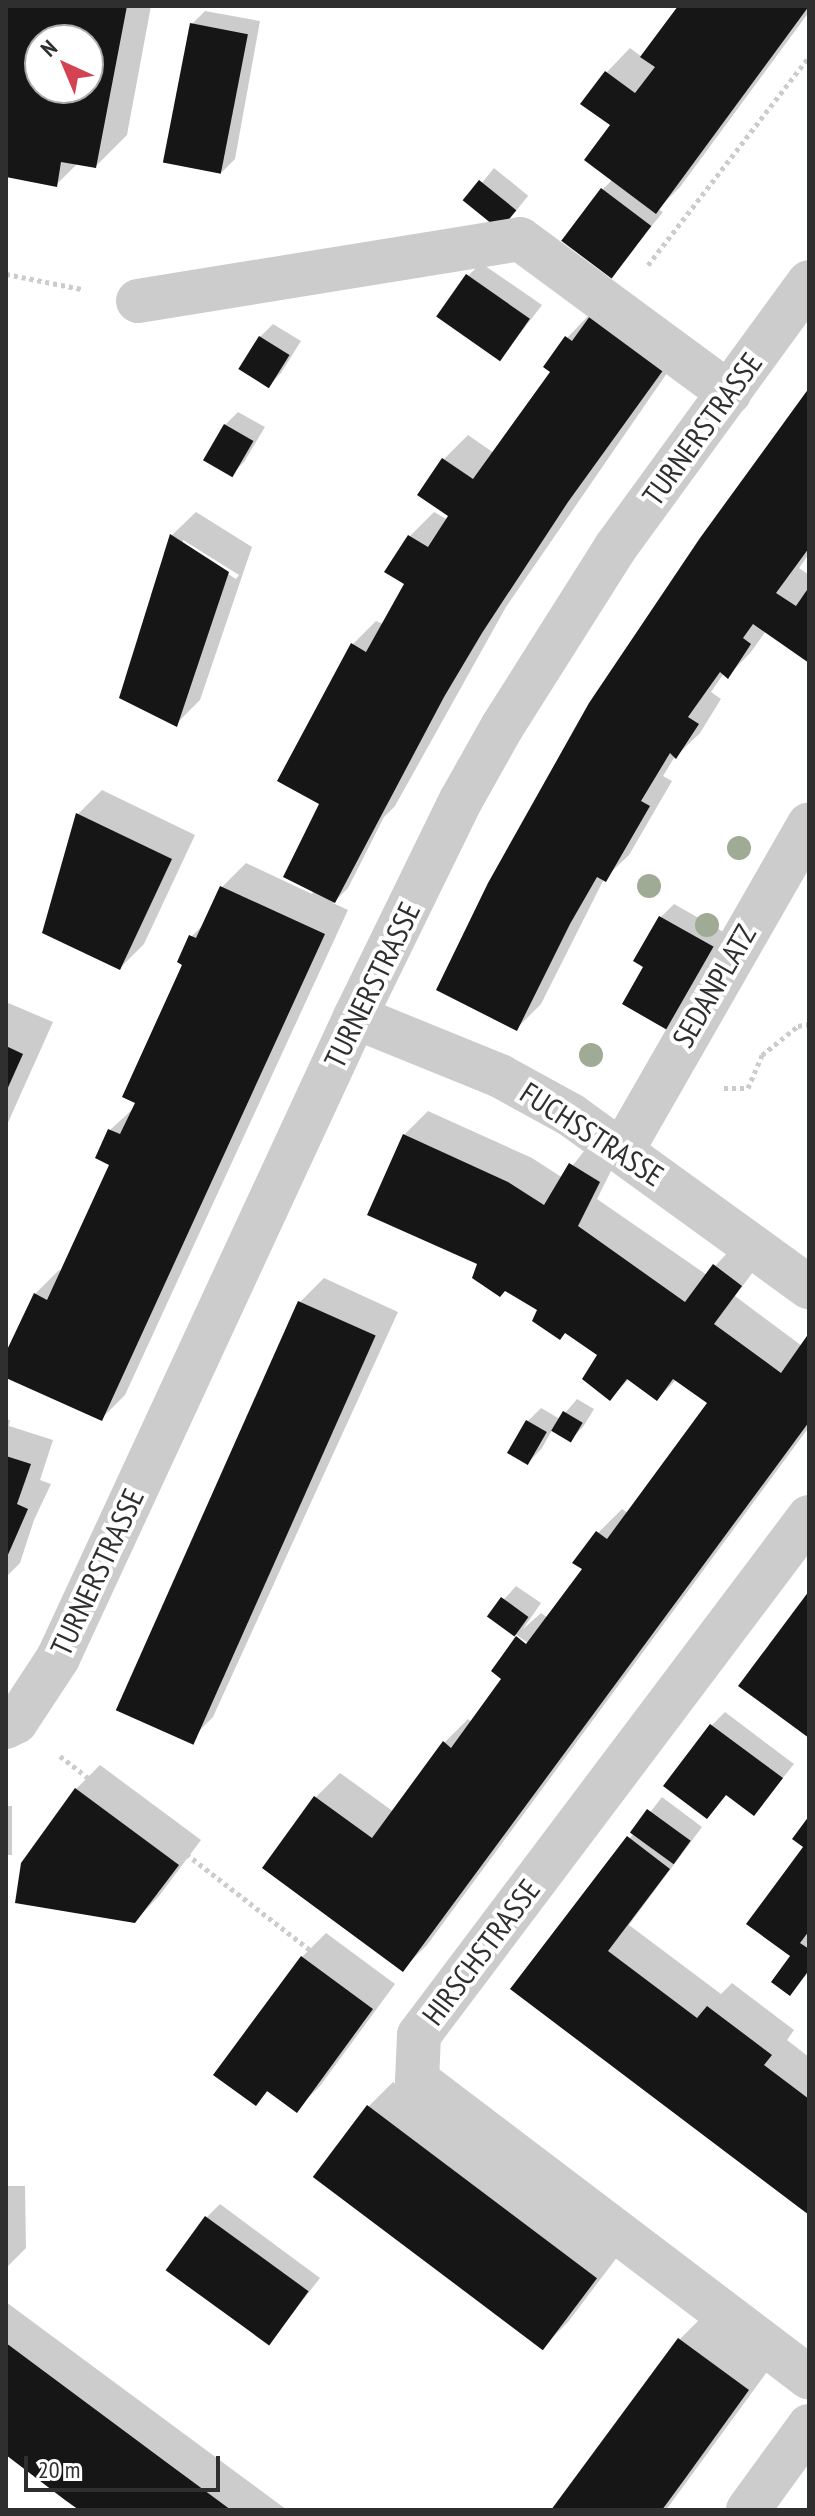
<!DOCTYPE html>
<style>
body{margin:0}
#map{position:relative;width:815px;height:2516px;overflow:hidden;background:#fff;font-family:"PT Sans Narrow",sans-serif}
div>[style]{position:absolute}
.shadow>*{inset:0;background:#0003;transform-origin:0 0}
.building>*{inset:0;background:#161616;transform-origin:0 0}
.path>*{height:5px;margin-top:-2.5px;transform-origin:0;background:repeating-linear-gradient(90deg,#ccc 0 4px,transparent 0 8px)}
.minor>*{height:44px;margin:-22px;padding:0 22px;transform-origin:22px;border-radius:22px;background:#ccc}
.trees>*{width:24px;height:24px;margin:-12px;border-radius:50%;background:#a0ab96}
span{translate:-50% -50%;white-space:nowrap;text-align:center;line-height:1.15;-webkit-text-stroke:8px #fff;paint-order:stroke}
.street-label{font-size:30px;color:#2f2f2f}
.frame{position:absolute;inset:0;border:8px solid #2f2f2f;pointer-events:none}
.north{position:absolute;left:24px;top:24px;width:80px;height:80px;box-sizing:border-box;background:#fff;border:2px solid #acacac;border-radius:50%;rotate:316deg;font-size:22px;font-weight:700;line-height:32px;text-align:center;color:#2f2f2f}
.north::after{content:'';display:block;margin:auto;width:28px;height:36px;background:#d44352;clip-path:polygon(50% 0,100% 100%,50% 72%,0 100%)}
.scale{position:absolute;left:24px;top:2456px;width:196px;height:36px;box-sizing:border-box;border:4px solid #2f2f2f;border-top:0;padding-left:10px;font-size:24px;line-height:28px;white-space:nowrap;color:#2f2f2f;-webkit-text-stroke:6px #fff;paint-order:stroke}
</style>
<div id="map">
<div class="shadow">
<div style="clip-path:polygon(evenodd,6px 6px,151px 6px,127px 135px,96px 166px,78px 163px,56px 185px,6px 175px,6px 6px,40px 40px,88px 40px,88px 88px,40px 88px,40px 40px)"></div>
<div style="clip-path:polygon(680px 6px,809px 6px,809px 12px,680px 187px,658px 209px,663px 212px,611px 276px,603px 189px,613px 179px,612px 125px,606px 73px,630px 48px,642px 57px)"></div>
<div style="clip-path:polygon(205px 11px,260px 21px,235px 159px,222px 172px,192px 24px)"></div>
<div style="left:494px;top:168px;width:44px;height:43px;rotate:39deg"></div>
<div style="clip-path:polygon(481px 263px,542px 305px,499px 361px,468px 276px)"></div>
<div style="clip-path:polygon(591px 313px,687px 344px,506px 607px,395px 806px,384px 817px,348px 888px,333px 903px,348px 910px,125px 1395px,101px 1419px,6px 1375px,6px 1357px,35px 1294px,59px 1270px,62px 1272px,111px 1164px,110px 1130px,135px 1107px,191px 937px,206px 922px,222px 887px,246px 863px,312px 894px,314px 890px,322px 803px,352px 645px,376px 621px,383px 624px,407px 584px,387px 571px,410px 536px,434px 512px,448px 520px,451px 516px,444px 459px,468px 435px,494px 453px,553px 371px,567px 338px)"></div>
<div style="clip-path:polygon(273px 324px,301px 341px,281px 373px,268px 386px,260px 337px)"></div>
<div style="clip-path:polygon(809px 392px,809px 554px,799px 568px,809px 575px,809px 661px,766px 631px,751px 652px,728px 676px,724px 673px,711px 692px,721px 699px,700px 733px,674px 758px,663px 776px,672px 781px,629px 855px,604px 879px,541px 1004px,517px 1028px)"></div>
<div style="clip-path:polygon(238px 412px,265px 427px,244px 462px,231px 475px,225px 425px)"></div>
<div style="clip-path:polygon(evenodd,196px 512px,252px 547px,200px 700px,176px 724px,172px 535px,196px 512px,183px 540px,239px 575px,236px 579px,183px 545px,183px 540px)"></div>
<div style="clip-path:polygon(102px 790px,195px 835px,144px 944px,120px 968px,78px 814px)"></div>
<div style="clip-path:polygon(674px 904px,727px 934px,682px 1015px,646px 966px,661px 917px)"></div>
<div style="clip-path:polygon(6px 1002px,53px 1022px,6px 1127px)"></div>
<div style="clip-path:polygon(428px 1111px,532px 1158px,563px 1178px,584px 1151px,612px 1169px,597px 1199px,707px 1275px,728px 1252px,753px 1272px,735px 1296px,802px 1346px,809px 1337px,809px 1427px,427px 1945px,403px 1969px,264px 1867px,316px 1797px,340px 1773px,394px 1812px,444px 1743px,468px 1719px,472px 1722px,504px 1678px,494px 1670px,518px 1636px,518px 1641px,535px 1648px,518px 1636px,490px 1615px,516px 1586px,541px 1603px,523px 1629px,541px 1613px,548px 1618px,584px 1569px,598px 1533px,622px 1509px,628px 1513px,710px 1402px,677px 1379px,657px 1399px,630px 1378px,610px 1398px,599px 1354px,479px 1262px,404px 1135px)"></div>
<div style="clip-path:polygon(324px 1278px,398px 1312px,213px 1717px,189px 1741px,300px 1302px)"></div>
<div style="clip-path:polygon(577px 1399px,594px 1409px,583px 1427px,570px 1440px,552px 1430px,542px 1448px,529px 1462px,528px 1421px,541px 1408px,560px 1419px)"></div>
<div style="clip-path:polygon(6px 1419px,10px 1420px,9px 1426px,53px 1440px,40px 1480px,51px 1484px,34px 1520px,20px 1563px,6px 1577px)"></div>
<div style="clip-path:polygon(725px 1712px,794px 1764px,754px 1814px,727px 1794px,707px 1816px,712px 1725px)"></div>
<div style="clip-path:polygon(100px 1765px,201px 1840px,159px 1896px,135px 1921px,76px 1789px)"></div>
<div style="clip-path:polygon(662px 1797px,702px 1827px,629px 1925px,721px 1994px,732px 1983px,794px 2030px,787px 2040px,809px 2057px,809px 2212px,513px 1989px)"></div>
<div style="left:6px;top:1806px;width:6px;height:49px"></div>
<div style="clip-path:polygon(809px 1819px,809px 1972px,790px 1994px,793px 1955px)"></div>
<div style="clip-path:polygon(326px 1933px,395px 1984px,320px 2086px,296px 2110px,269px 2090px,256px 2104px,216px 2075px,302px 1957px)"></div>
<div style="clip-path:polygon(6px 1980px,8px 1980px,6px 2001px)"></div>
<div style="clip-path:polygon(393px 2082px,621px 2252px,568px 2322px,544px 2346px,317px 2177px,369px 2106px)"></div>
<div style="clip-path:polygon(6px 2186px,25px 2186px,26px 2248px,6px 2268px)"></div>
<div style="clip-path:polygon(220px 2204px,320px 2278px,268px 2345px,207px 2217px)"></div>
<div style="clip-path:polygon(6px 2302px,287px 2510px,83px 2510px,6px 2453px)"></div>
<div style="clip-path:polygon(704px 2315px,772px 2365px,666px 2510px,554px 2510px,680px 2339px)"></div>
</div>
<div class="building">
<div style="clip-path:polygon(evenodd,6px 6px,127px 6px,96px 168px,61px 162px,57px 187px,6px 177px,6px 6px,40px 40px,88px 40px,88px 88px,40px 88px,40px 40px)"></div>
<div style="clip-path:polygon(678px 6px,809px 6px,656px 214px,584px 160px,610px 125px,580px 104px,605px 71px,635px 93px,655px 67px,640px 57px)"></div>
<div style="left:190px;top:23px;width:59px;height:142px;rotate:11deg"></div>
<div style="left:479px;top:180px;width:48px;height:26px;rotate:39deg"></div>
<div style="left:601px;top:188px;width:63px;height:66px;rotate:37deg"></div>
<div style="left:466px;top:274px;width:78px;height:52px;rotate:35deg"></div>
<div style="clip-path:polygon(590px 316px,664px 369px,568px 502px,482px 633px,444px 697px,335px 903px,283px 877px,319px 804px,277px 781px,351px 643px,366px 652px,404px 584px,384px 572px,408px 535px,428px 547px,448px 516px,417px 495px,442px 458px,473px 479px,550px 372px,543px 367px,565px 336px,572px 341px)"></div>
<div style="left:259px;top:336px;width:36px;height:39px;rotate:32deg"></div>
<div style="clip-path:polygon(809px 388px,809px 548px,776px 593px,796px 606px,809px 587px,809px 663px,753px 624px,743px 638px,751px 644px,728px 679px,720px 672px,688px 717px,699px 724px,676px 759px,670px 753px,641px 801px,650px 806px,606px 882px,597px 877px,570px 924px,517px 1031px,436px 990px,488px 883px,589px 703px,700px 538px)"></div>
<div style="left:224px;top:424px;width:34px;height:42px;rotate:30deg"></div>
<div style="clip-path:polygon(170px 534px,229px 572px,177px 727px,119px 698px)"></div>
<div style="clip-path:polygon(76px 813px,172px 859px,120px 970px,42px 933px)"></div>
<div style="clip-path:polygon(220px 886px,325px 934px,102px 1421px,6px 1378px,6px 1352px,34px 1293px,47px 1300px,109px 1165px,95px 1158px,108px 1129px,120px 1134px,135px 1103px,122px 1097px,182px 965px,177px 962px,189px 935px,196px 938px)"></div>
<div style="clip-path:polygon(659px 916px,716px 948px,669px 1031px,622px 1004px,643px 967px,633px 961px)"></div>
<div style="clip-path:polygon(6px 1046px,23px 1054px,6px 1092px)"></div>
<div style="clip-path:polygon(403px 1134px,508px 1182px,544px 1205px,569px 1163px,600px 1182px,578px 1226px,685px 1302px,713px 1264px,742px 1286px,714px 1324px,781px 1373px,809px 1333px,809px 1422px,403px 1972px,262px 1868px,314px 1796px,372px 1838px,443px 1741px,451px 1748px,501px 1679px,491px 1671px,516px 1636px,526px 1644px,582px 1569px,572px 1563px,596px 1531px,607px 1539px,707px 1403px,673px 1379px,657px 1401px,627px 1379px,610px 1401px,582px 1379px,597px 1355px,565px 1333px,560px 1340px,532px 1321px,537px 1310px,505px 1291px,500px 1297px,472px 1278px,477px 1264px,367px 1215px)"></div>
<div style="left:298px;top:1301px;width:85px;height:448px;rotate:24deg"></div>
<div style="left:563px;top:1411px;width:23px;height:23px;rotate:31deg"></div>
<div style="left:526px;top:1420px;width:24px;height:38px;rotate:30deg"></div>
<div style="clip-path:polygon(6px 1456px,31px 1464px,17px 1504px,28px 1509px,7px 1557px)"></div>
<div style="clip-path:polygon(809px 1591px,809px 1738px,738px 1686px)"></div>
<div style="left:501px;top:1597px;width:34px;height:24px;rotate:36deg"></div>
<div style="clip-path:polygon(710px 1724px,783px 1778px,754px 1816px,726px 1795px,707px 1819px,663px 1786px)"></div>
<div style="clip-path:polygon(75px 1788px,179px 1865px,135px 1923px,15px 1903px,21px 1863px)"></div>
<div style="left:647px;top:1809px;width:54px;height:29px;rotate:36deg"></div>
<div style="clip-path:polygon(809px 1816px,809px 1931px,800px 1943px,809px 1949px,809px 1970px,790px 1996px,771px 1982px,790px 1956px,746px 1924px,803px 1847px,792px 1839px)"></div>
<div style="clip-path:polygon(627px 1836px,670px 1869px,608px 1951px,697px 2018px,707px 2006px,772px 2055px,764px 2065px,809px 2099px,809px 2215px,510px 1989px)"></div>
<div style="clip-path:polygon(301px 1956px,373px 2009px,297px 2113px,267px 2091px,256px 2106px,213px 2075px)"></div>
<div style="left:367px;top:2105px;width:288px;height:90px;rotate:37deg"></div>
<div style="left:205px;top:2216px;width:128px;height:67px;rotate:36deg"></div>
<div style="clip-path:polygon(678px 2338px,749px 2390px,684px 2480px,662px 2510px,551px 2510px)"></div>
<div style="clip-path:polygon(6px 2343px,166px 2462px,231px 2510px,79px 2510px,65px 2500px,6px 2455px)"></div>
</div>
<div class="path">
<div style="left:648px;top:265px;width:263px;rotate:-52.3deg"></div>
<div style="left:6px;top:274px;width:77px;rotate:11.2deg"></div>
<div style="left:724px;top:1088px;width:24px"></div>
<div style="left:748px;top:1088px;width:36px;rotate:-67deg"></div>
<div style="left:762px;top:1055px;width:46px;rotate:-38.9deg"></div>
<div style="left:798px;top:1026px;width:11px;rotate:-10deg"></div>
<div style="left:60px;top:1756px;width:398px;rotate:37.8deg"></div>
</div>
<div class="minor">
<div style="left:138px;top:301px;width:387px;rotate:-9.2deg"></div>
<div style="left:520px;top:239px;width:260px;rotate:36.4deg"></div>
<div style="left:355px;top:1017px;width:157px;rotate:22.1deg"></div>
<div style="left:500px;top:1076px;width:81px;rotate:28.8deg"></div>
<div style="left:571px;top:1115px;width:294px;rotate:35.9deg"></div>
<div style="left:623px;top:1149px;width:374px;rotate:-60.2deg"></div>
<div style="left:809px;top:1517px;width:648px;rotate:126.98deg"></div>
<div style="left:419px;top:2035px;width:45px;rotate:92.5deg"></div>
<div style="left:417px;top:2080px;width:492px;rotate:37.2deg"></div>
<div style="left:6px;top:1727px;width:11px;rotate:-27deg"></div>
<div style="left:16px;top:1722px;width:77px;rotate:-56.7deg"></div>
<div style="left:58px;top:1658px;width:706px;rotate:-65.14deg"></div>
<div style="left:355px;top:1017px;width:242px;rotate:-64deg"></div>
<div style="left:461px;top:800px;width:84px;rotate:-60.7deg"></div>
<div style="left:502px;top:727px;width:212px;rotate:-57.7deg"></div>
<div style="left:615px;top:548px;width:329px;rotate:-53.9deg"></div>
<div style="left:748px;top:2510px;width:104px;rotate:-54deg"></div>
</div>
<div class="trees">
<div style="left:739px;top:848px"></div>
<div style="left:649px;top:886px"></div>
<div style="left:707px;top:925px"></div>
<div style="left:591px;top:1055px"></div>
</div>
<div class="street-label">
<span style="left:702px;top:429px;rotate:-54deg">TURNERSTRASSE</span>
<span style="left:372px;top:985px;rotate:-64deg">TURNERSTRASSE</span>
<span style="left:714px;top:986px;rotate:-60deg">SEDANPLATZ</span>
<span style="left:592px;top:1134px;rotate:33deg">FUCHSSTRASSE</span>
<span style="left:97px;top:1572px;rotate:-65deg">TURNERSTRASSE</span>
<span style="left:481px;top:1952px;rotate:-53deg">HIRSCHSTRASSE</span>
</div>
<div class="frame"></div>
<div class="north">N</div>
<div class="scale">20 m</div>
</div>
